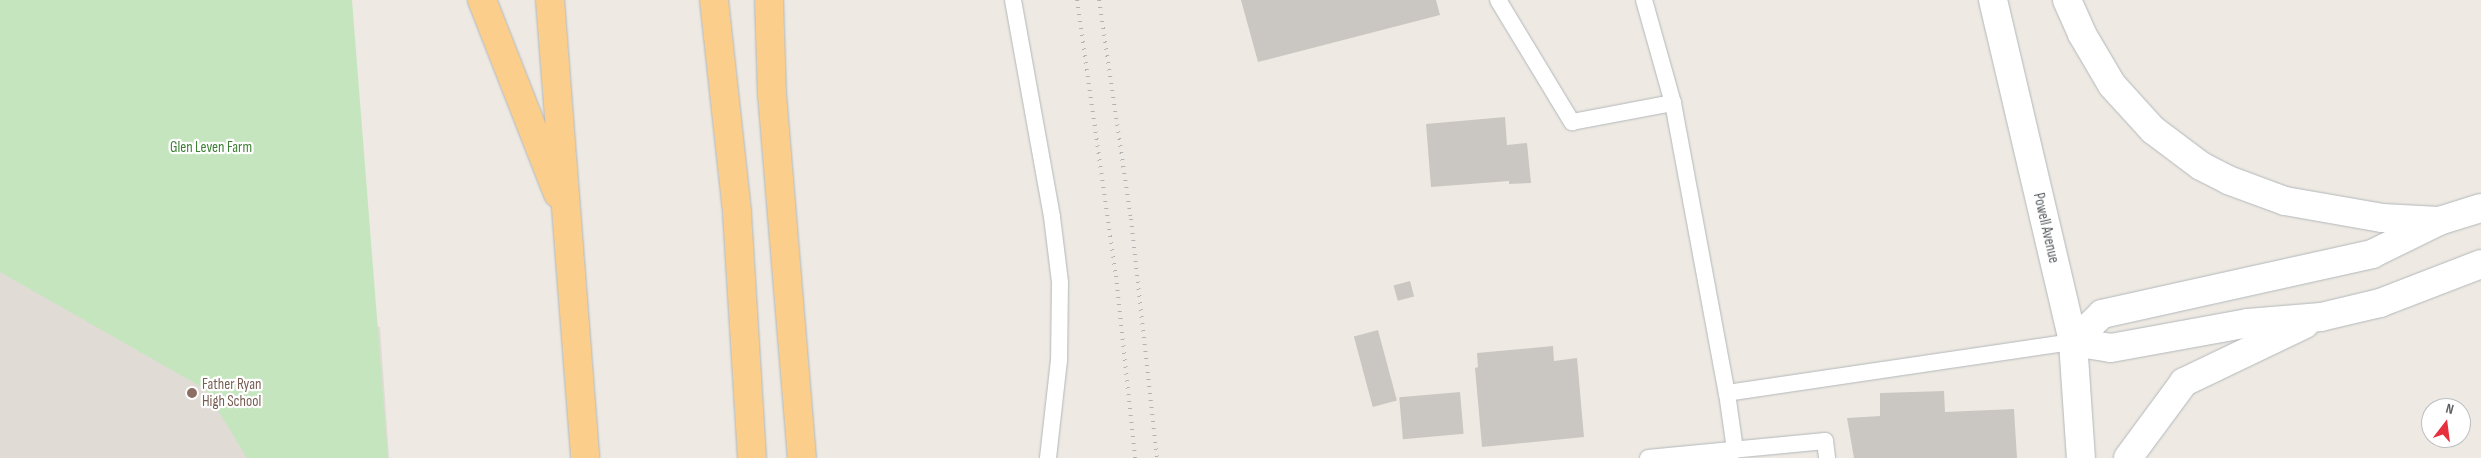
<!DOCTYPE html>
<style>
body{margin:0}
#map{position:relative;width:2481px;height:458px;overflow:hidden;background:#eeeae3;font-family:"Sofia Sans Condensed",sans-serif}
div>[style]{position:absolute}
.education>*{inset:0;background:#e0dbd4}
.green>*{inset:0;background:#c5e5bf}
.building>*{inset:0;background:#cac7c2;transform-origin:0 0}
.roads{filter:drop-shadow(0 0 1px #b3b7ba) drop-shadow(0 0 1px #b3b7ba)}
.service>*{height:16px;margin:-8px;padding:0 8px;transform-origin:8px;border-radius:8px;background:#fff}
.secondary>*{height:28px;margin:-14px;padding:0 14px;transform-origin:14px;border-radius:14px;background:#fff}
.motorway>*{height:28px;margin:-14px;padding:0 14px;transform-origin:14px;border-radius:14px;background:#fbce8c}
.rail>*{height:4px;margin-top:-2px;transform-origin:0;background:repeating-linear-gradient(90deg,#b2b3b3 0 1px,transparent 0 7px)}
.dots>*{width:14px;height:14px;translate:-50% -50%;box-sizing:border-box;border:2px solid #fff;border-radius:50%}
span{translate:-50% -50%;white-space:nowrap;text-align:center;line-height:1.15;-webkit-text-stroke:4.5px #fff;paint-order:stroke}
.park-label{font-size:15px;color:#3d8035}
.street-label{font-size:15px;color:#5b6063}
.education-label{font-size:15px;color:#785e54}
.left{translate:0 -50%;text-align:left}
.north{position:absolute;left:2421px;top:398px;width:50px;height:50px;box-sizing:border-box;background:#fff;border:1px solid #bdbfc1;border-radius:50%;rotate:15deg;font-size:14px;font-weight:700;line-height:20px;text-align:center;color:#5b6063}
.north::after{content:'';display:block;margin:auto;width:18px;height:22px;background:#e6303e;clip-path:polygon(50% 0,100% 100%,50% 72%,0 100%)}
</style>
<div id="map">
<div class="education">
<div style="clip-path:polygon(0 263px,380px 327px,389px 458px,0 458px)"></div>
</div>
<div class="green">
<div style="clip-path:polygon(0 0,352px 0,388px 458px,247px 458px,205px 389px,0 272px)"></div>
</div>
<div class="building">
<div style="clip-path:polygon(1241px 0,1436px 0,1440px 15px,1258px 62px)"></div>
<div style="clip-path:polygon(1505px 117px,1507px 145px,1527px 143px,1531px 183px,1509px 184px,1509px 181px,1431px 187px,1426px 124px)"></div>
<div style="left:1410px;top:281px;width:16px;height:17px;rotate:75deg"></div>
<div style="left:1378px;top:330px;width:73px;height:25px;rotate:75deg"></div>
<div style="clip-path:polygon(1553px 346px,1554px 361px,1577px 358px,1584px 437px,1482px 447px,1475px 368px,1478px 367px,1477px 353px)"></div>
<div style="clip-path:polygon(1944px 391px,1945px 412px,2014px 409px,2017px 458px,1854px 458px,1847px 418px,1880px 416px,1880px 393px)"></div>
<div style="left:1460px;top:392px;width:42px;height:61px;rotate:85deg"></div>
</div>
<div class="roads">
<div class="service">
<div style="left:1013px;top:0;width:220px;rotate:79.8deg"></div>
<div style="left:1052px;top:217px;width:65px;rotate:83deg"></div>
<div style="left:1060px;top:282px;width:78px;rotate:90.7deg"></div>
<div style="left:1059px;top:360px;width:99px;rotate:96.4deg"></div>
<div style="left:1498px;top:0;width:143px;rotate:58.8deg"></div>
<div style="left:1572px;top:122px;width:103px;rotate:-10.7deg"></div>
<div style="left:1644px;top:0;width:107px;rotate:74.3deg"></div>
<div style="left:1673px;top:103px;width:295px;rotate:79.5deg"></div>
<div style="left:1727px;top:393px;width:350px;rotate:-8.4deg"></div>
<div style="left:1727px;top:393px;width:58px;rotate:82deg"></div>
<div style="left:1648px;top:458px;width:178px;rotate:-5.5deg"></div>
<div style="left:1825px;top:441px;width:17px;rotate:83deg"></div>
</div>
<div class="secondary">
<div style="left:1993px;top:0;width:351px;rotate:76.8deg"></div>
<div style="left:2073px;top:342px;width:116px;rotate:86.1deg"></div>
<div style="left:2067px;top:0;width:37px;rotate:66deg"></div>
<div style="left:2082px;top:34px;width:59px;rotate:59.5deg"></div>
<div style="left:2112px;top:85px;width:61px;rotate:47.7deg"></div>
<div style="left:2153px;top:130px;width:60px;rotate:36.9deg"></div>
<div style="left:2201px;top:166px;width:30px;rotate:27deg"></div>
<div style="left:2228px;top:180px;width:61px;rotate:20.2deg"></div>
<div style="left:2285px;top:201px;width:98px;rotate:9.9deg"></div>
<div style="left:2382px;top:218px;width:57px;rotate:3deg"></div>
<div style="left:2073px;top:342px;width:40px;rotate:-44deg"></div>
<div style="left:2102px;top:314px;width:277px;rotate:-12.5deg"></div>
<div style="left:2372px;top:254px;width:75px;rotate:-26.2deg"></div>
<div style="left:2439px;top:221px;width:44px;rotate:-17.2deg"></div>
<div style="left:2073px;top:342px;width:38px;rotate:9deg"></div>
<div style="left:2111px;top:348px;width:139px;rotate:-10.3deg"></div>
<div style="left:2248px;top:323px;width:73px;rotate:-4.7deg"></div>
<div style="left:2321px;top:317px;width:61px;rotate:-13.3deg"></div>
<div style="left:2380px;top:303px;width:108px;rotate:-21.1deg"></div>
<div style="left:2128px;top:458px;width:94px;rotate:-53.6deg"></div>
<div style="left:2184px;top:382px;width:134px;rotate:-25.6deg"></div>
</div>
<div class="motorway">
<div style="left:482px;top:0;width:208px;rotate:68.6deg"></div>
<div style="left:550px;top:0;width:459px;rotate:85.6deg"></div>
<div style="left:714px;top:0;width:214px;rotate:83.8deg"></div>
<div style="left:737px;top:213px;width:245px;rotate:86.5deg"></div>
<div style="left:769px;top:0;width:94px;rotate:88.2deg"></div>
<div style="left:772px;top:94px;width:365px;rotate:85.3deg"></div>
</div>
</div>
<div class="rail">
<div style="left:1077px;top:0;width:279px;rotate:82deg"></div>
<div style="left:1116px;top:276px;width:183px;rotate:84deg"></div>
<div style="left:1099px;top:0;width:221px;rotate:81.7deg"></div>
<div style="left:1131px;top:219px;width:240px;rotate:83.8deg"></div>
</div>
<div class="dots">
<div style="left:192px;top:393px;background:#8d6e63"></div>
</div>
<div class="park-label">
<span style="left:211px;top:148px">Glen Leven Farm</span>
</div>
<div class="street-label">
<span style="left:2046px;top:228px;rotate:77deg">Powell Avenue</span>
</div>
<div class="education-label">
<span class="left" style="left:202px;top:393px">Father Ryan<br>High School</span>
</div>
<div class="north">N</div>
</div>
